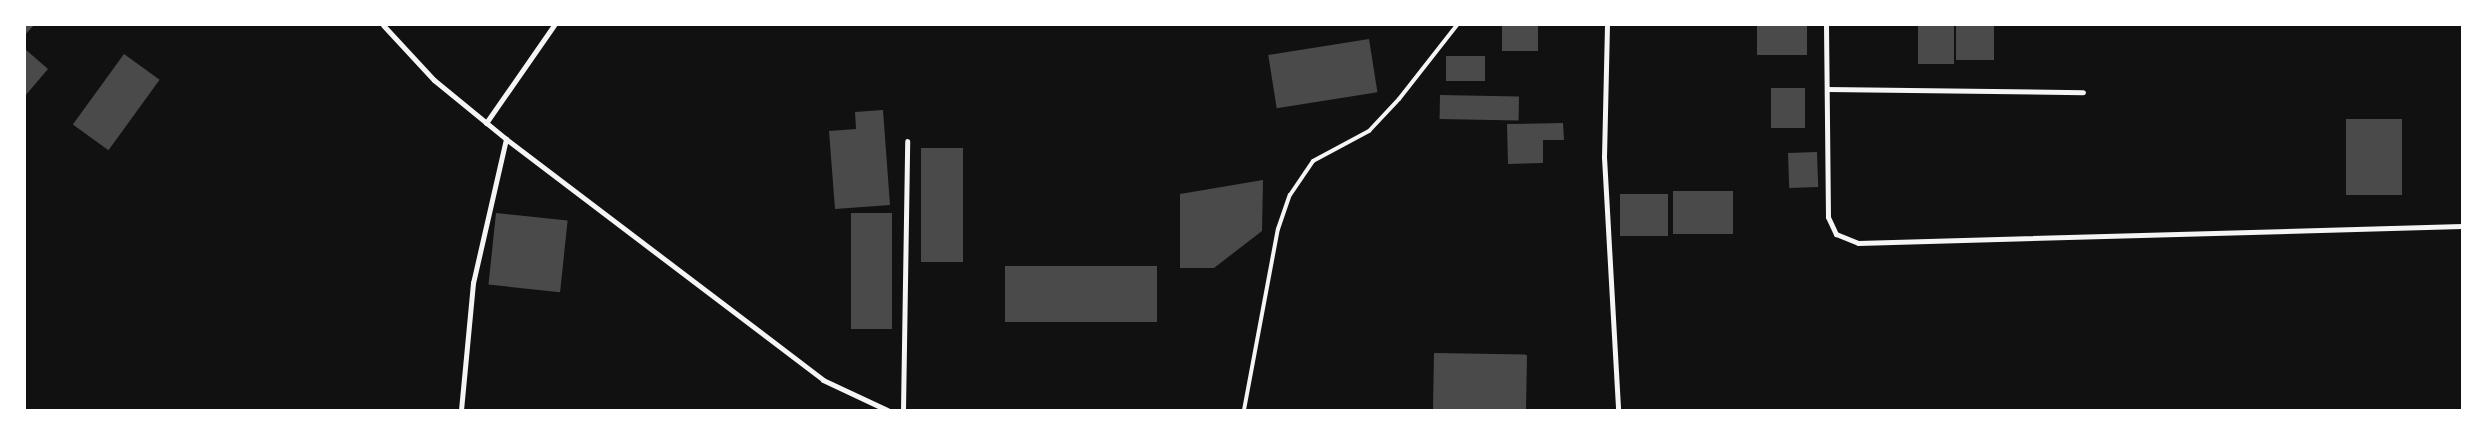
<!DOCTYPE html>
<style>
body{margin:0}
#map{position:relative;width:2487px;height:435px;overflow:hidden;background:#111;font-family:Helvetica,sans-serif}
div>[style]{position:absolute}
.building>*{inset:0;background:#4a4a4a;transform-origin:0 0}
.service>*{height:4px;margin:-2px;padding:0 2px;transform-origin:2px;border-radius:2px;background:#f5f5f5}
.minor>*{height:5px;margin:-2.5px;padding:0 2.5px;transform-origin:2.5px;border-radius:2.5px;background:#f5f5f5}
span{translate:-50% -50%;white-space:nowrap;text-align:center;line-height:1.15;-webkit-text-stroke:5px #fff;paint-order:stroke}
.frame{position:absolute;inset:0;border:26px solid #fff;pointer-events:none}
</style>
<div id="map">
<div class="building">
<div style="clip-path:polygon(25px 25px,34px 25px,25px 35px)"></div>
<div style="left:1502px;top:25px;width:36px;height:26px"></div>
<div style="left:1757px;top:25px;width:50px;height:30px"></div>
<div style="left:1918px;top:25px;width:36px;height:39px"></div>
<div style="left:1956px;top:25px;width:38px;height:35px"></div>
<div style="left:1369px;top:39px;width:54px;height:102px;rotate:81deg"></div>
<div style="clip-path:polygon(25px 49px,48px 69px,25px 96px)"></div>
<div style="left:124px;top:54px;width:44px;height:87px;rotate:36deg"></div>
<div style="left:1446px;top:56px;width:39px;height:25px"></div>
<div style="left:1771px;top:88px;width:34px;height:40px"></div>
<div style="left:1440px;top:95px;width:79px;height:24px;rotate:1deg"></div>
<div style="clip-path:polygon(883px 110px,890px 205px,835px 209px,829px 131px,856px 129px,855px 112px)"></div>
<div style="left:2346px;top:119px;width:56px;height:76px"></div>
<div style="clip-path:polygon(1563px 123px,1564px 140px,1543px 140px,1543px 163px,1508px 164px,1507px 124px)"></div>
<div style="left:921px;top:148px;width:42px;height:114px"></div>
<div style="left:1817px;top:152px;width:35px;height:29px;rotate:88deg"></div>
<div style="clip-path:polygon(1263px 180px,1262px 231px,1214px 268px,1180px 268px,1180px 194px)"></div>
<div style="left:1673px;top:191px;width:60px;height:43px"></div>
<div style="left:1620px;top:194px;width:48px;height:42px"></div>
<div style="left:496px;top:213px;width:72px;height:72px;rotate:6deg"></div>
<div style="left:892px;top:213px;width:116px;height:41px;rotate:90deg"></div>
<div style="left:1005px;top:266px;width:152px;height:56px"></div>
<div style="left:1434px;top:353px;width:93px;height:57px;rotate:1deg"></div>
</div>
<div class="service">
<div style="left:1244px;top:410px;width:184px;rotate:-79.4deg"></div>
<div style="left:1278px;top:229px;width:36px;rotate:-71deg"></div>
<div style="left:1290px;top:195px;width:41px;rotate:-55.9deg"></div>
<div style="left:1313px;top:161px;width:64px;rotate:-28.2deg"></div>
<div style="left:1369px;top:131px;width:44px;rotate:-46.8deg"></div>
<div style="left:1399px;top:99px;width:94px;rotate:-51.9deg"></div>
</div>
<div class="minor">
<div style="left:383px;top:25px;width:75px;rotate:47.2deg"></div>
<div style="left:434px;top:80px;width:93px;rotate:39.3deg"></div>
<div style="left:506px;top:139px;width:398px;rotate:37.2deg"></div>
<div style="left:823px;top:380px;width:71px;rotate:25.1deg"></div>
<div style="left:1607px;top:25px;width:132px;rotate:91.3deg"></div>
<div style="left:1604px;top:157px;width:253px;rotate:86.8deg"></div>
<div style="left:1826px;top:25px;width:192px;rotate:89.4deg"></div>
<div style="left:1828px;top:217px;width:19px;rotate:65deg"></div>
<div style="left:1836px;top:234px;width:24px;rotate:22deg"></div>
<div style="left:1858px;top:243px;width:604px;rotate:-1.61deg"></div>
<div style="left:1827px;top:89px;width:256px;rotate:0.7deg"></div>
<div style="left:486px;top:123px;width:119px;rotate:-55.2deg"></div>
<div style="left:461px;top:410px;width:128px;rotate:-84.6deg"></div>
<div style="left:473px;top:283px;width:148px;rotate:-77.1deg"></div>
<div style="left:903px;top:410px;width:269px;rotate:-89.1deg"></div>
</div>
<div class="frame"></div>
</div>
